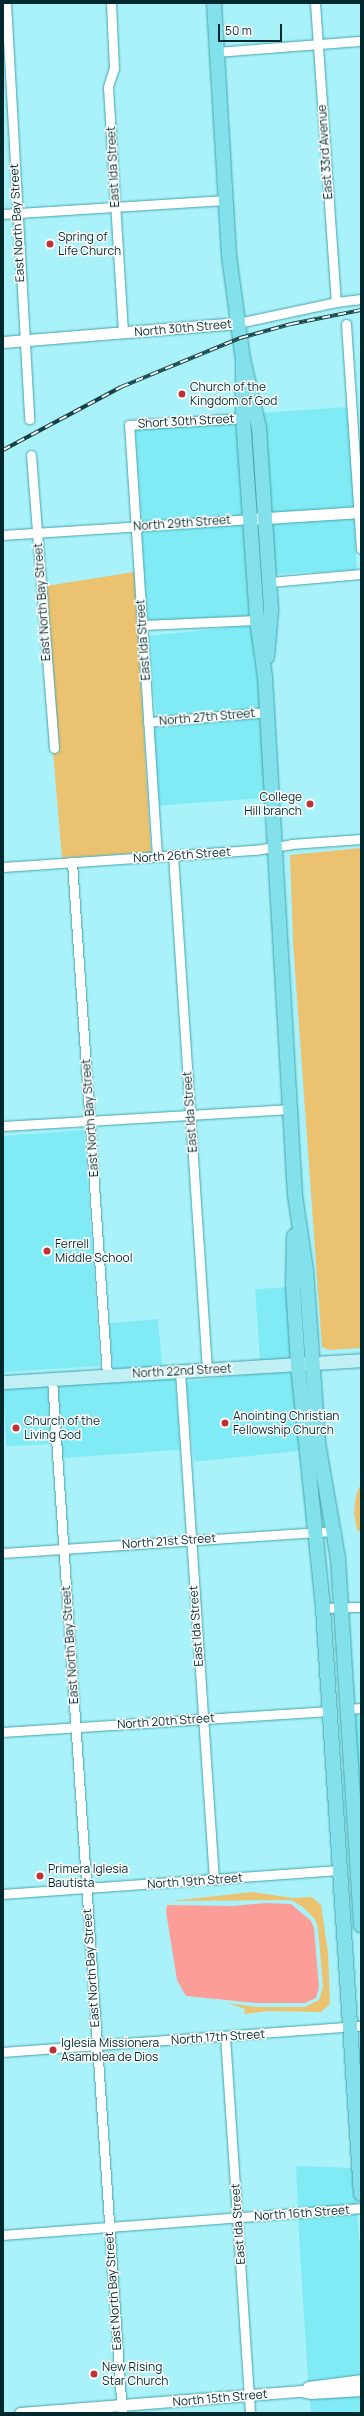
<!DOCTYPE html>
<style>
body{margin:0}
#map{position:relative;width:364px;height:2416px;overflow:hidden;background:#aaf2fa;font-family:Manrope,sans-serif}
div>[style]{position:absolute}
.built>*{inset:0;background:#80eaf5;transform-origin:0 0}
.green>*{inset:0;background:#ebc26f}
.water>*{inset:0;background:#fc9e97}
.roads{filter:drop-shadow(0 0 1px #43a3ac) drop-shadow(0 0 1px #43a3ac)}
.minor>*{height:9px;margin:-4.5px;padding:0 4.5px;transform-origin:4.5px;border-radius:4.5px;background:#fff}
.tertiary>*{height:11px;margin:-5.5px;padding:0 5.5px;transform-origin:5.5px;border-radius:5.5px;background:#fff}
.secondary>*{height:13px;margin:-6.5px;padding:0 6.5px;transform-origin:6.5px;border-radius:6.5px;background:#c0f0f4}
.primary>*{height:14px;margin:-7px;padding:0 7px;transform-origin:7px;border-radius:7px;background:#82e1ea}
.rail>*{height:4px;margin-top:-2px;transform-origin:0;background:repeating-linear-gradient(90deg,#fff 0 8px,#164348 0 16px);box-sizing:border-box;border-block:1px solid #164348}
.dots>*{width:11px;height:11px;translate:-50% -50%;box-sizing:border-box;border:2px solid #fff;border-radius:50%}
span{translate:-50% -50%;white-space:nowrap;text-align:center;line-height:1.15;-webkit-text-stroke:3px #fff;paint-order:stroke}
.street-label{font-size:12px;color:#00292d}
.poi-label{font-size:12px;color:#00292d}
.left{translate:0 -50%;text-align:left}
.right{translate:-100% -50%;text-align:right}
.frame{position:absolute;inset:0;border:4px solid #00292d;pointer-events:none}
.scale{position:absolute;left:218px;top:24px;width:64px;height:18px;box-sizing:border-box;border:2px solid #00292d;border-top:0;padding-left:5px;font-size:12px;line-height:14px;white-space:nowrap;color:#00292d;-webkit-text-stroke:3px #fff;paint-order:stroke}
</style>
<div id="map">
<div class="built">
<div style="left:347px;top:407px;width:101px;height:85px;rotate:86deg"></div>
<div style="left:239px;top:422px;width:93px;height:104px;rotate:86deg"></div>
<div style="left:354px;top:517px;width:53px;height:83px;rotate:87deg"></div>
<div style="left:246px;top:523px;width:93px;height:105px;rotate:86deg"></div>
<div style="left:252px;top:625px;width:83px;height:105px;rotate:84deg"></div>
<div style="left:262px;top:717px;width:81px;height:109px;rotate:86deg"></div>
<div style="clip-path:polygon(84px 1130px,100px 1366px,3px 1372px,3px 1136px)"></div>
<div style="left:288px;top:1287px;width:74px;height:33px;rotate:86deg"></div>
<div style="left:158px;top:1319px;width:48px;height:49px;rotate:85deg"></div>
<div style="left:293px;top:1370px;width:81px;height:108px;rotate:84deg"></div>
<div style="left:175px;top:1376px;width:74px;height:118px;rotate:86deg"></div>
<div style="left:48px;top:1384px;width:60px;height:45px;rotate:87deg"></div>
<div style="clip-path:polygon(361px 1715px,361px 1845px,351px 1716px)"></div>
<div style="clip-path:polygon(296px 2166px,354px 2168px,357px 2204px,298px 2208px)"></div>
<div style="clip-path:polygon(357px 2213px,361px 2258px,361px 2375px,308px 2382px,298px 2217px)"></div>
<div style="clip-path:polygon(361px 2394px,361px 2413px,311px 2413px,310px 2397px)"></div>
</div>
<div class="green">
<div style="clip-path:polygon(134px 572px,151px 852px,62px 858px,53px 752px,59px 751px,46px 586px)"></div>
<div style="clip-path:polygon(361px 848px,361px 1348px,329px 1350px,322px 1347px,293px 942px,290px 855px)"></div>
<div style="clip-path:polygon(361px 1483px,361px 1531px,357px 1531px,354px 1513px,356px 1495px)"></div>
<div style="clip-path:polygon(253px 1892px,293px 1898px,312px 1897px,321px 1905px,328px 1952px,330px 2004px,321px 2012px,269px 2011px,244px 2014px,245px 2009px,227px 2003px,256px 2007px,305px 2007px,319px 2000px,323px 1987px,318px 1928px,315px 1919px,303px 1907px,291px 1900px,170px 1901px)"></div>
</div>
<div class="water">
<div style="clip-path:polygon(265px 1903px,291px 1904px,311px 1921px,314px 1928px,319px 1987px,316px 1998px,305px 2003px,256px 2003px,186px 1996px,177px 1980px,166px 1912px,167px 1905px,233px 1906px)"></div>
</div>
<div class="roads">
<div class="minor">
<div style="left:6px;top:3px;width:417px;rotate:86.8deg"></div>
<div style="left:111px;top:3px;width:65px;rotate:87.4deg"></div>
<div style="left:114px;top:68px;width:20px;rotate:108deg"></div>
<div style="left:108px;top:87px;width:245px;rotate:86.5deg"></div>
<div style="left:315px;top:3px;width:300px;rotate:86deg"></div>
<div style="left:217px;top:52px;width:144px;rotate:-4.4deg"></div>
<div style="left:3px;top:214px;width:222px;rotate:-3.6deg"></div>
<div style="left:238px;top:323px;width:100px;rotate:-12.1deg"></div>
<div style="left:336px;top:302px;width:25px;rotate:-7deg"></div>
<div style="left:346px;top:324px;width:225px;rotate:86.2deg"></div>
<div style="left:31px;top:455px;width:294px;rotate:85.5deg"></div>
<div style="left:3px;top:535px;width:249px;rotate:-3.7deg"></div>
<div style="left:270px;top:582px;width:91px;rotate:-5deg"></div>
<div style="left:142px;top:625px;width:115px;rotate:-2.5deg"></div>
<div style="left:148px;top:722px;width:119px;rotate:-4.8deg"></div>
<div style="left:173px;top:855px;width:515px;rotate:86.22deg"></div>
<div style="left:157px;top:856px;width:432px;rotate:-93.7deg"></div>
<div style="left:129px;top:425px;width:114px;rotate:-3.5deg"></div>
<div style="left:72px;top:862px;width:514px;rotate:86.1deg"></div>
<div style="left:3px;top:867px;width:253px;rotate:-3.9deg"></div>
<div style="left:255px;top:850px;width:36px;rotate:-9deg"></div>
<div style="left:291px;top:844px;width:70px;rotate:-4.1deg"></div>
<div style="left:3px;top:1126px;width:288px;rotate:-3.4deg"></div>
<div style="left:180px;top:1371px;width:510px;rotate:86.18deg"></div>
<div style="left:52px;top:1379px;width:1036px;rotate:86.13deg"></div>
<div style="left:3px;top:1553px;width:333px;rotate:-3.8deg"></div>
<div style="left:323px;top:1608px;width:38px;rotate:-2deg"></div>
<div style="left:347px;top:1709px;width:14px;rotate:-4deg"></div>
<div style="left:3px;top:1732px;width:326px;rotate:-3.7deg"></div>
<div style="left:3px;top:1894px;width:336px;rotate:-4.1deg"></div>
<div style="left:225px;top:2036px;width:378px;rotate:86.2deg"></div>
<div style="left:3px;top:2052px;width:359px;rotate:-4.2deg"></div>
<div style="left:3px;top:2235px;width:359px;rotate:-4.3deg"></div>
</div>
<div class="tertiary">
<div style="left:3px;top:342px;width:236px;rotate:-4.6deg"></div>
<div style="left:251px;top:519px;width:110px;rotate:-3.6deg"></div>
<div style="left:308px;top:2387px;width:53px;rotate:-7.5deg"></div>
<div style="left:20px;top:2413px;width:282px;rotate:-4.5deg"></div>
<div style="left:301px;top:2391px;width:10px;rotate:11deg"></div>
<div style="left:311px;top:2393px;width:50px;rotate:-3.4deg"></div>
</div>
<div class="secondary">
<div style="left:3px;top:1382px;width:359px;rotate:-3.5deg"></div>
</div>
<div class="primary">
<div style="left:214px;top:3px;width:253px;rotate:86.6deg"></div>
<div style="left:229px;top:256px;width:104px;rotate:82.3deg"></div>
<div style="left:243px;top:359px;width:71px;rotate:76.9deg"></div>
<div style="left:259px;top:428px;width:183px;rotate:86.2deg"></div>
<div style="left:271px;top:611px;width:46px;rotate:95deg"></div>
<div style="left:243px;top:359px;width:59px;rotate:90deg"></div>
<div style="left:243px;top:418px;width:202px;rotate:86deg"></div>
<div style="left:257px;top:620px;width:58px;rotate:82deg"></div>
<div style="left:265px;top:677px;width:519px;rotate:86.69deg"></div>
<div style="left:295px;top:1195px;width:76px;rotate:81.7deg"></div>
<div style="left:306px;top:1270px;width:173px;rotate:86deg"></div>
<div style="left:318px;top:1443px;width:118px;rotate:80.2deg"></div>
<div style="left:338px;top:1559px;width:367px;rotate:86.4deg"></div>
<div style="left:294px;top:1236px;width:49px;rotate:91.2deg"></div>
<div style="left:293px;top:1285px;width:80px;rotate:86.4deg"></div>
<div style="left:298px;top:1365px;width:244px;rotate:84.1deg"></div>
<div style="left:323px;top:1608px;width:587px;rotate:86.29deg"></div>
</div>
</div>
<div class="rail">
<div style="left:3px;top:450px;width:134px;rotate:-28.1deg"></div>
<div style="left:121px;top:387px;width:129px;rotate:-22.4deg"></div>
<div style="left:240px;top:338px;width:53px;rotate:-15.4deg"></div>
<div style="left:291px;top:324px;width:71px;rotate:-11.3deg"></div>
</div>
<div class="dots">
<div style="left:50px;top:244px;background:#c03135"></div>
<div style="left:182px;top:394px;background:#c03135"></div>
<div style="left:310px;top:804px;background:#c03135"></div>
<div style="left:47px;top:1251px;background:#c03135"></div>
<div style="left:225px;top:1423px;background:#c03135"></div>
<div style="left:16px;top:1428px;background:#c03135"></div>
<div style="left:40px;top:1876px;background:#c03135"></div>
<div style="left:53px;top:2050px;background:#c03135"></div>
<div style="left:94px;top:2374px;background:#c03135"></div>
</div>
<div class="street-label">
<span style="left:325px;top:152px;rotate:-94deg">East 33rd Avenue</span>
<span style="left:113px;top:167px;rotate:-93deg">East Ida Street</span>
<span style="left:17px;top:223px;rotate:-93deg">East North Bay Street</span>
<span style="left:183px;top:328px;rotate:-5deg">North 30th Street</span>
<span style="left:186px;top:421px;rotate:-3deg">Short 30th Street</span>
<span style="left:182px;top:523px;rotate:-4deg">North 29th Street</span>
<span style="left:42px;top:602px;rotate:-94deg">East North Bay Street</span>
<span style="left:143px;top:640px;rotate:-94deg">East Ida Street</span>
<span style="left:207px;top:717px;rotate:-5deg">North 27th Street</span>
<span style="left:182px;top:855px;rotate:-4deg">North 26th Street</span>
<span style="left:190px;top:1112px;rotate:-94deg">East Ida Street</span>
<span style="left:90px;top:1118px;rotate:-94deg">East North Bay Street</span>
<span style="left:182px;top:1371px;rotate:-3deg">North 22nd Street</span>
<span style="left:169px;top:1541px;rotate:-4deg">North 21st Street</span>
<span style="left:196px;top:1626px;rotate:-94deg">East Ida Street</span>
<span style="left:70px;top:1645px;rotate:-94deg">East North Bay Street</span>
<span style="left:166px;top:1721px;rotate:-4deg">North 20th Street</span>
<span style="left:195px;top:1881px;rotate:-4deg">North 19th Street</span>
<span style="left:91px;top:1968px;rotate:-94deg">East North Bay Street</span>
<span style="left:218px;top:2037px;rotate:-4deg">North 17th Street</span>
<span style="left:302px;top:2213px;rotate:-4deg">North 16th Street</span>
<span style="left:238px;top:2224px;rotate:-94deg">East Ida Street</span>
<span style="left:113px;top:2291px;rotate:-94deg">East North Bay Street</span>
<span style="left:220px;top:2398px;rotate:-5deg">North 15th Street</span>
</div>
<div class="poi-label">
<span class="left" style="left:58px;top:244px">Spring of<br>Life Church</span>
<span class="left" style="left:190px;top:394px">Church of the<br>Kingdom of God</span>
<span class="right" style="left:302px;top:804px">College<br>Hill branch</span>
<span class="left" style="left:55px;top:1251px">Ferrell<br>Middle School</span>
<span class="left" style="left:233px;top:1423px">Anointing Christian<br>Fellowship Church</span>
<span class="left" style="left:24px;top:1428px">Church of the<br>Living God</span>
<span class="left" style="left:48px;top:1876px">Primera Iglesia<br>Bautista</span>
<span class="left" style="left:61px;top:2050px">Iglesia Missionera<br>Asamblea de Dios</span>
<span class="left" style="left:102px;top:2374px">New Rising<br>Star Church</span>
</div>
<div class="frame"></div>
<div class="scale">50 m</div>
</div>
